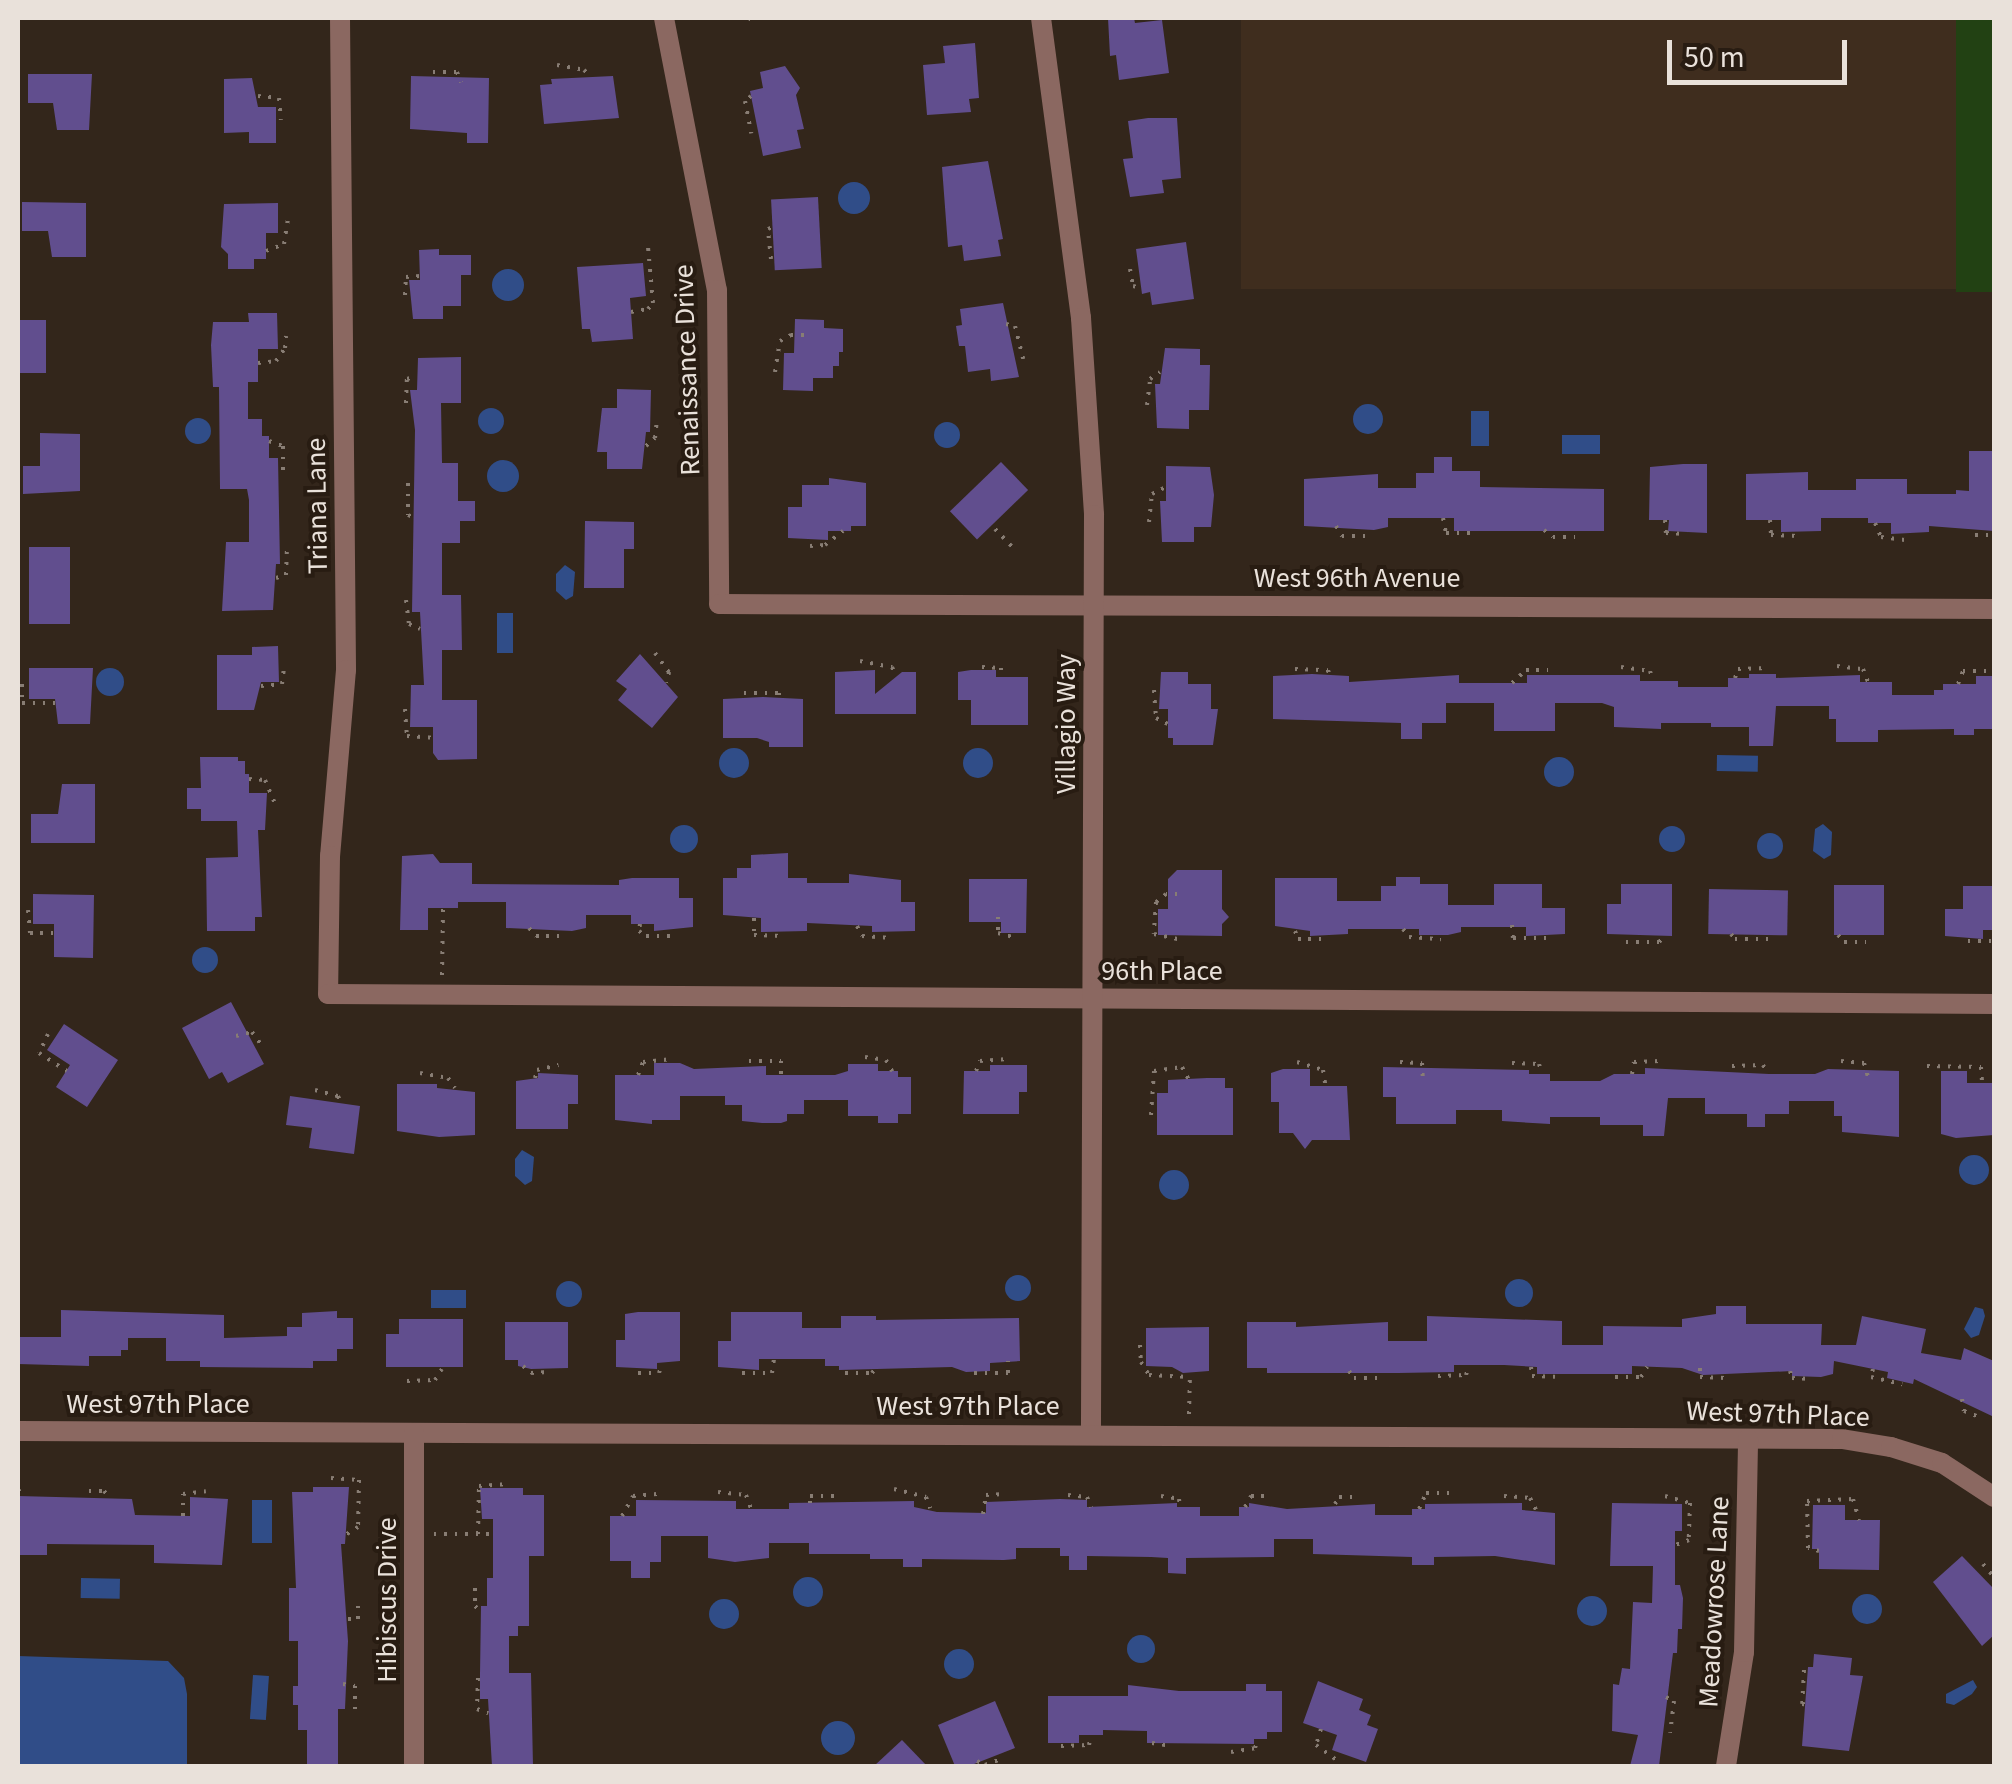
<!DOCTYPE html>
<style>
body{margin:0}
#map{position:relative;width:2012px;height:1784px;overflow:hidden;background:#33261b;font-family:"Source Sans 3",sans-serif}
div>[style]{position:absolute}
.built>*{inset:0;background:#3f2d1e;transform-origin:0 0}
.green>*{inset:0;background:#224113;transform-origin:0 0}
.water>*{inset:0;background:#304d88;transform-origin:0 0}
.round{border-radius:50%}
.building>*{inset:0;background:#614e8e;transform-origin:0 0}
.path>*{height:4px;margin-top:-2px;transform-origin:0;background:repeating-linear-gradient(90deg,#887d74 0 2.5px,transparent 0 10.5px)}
.minor>*{height:20px;margin:-10px;padding:0 10px;transform-origin:10px;border-radius:10px;background:#8b6861}
span{translate:-50% -50%;white-space:nowrap;text-align:center;line-height:1.15;-webkit-text-stroke:8px #281c12;paint-order:stroke}
.street-label{font-size:28px;color:#e9e1da}
.frame{position:absolute;inset:0;border:20px solid #e9e1da;pointer-events:none}
.scale{position:absolute;left:1667px;top:40px;width:180px;height:45px;box-sizing:border-box;border:5px solid #e9e1da;border-top:0;padding-left:12px;font-size:30px;line-height:35px;white-space:nowrap;color:#e9e1da;-webkit-text-stroke:8px #281c12;paint-order:stroke}
</style>
<div id="map">
<div class="built">
<div style="left:1241px;top:18px;width:715px;height:271px"></div>
</div>
<div class="green">
<div style="left:1956px;top:18px;width:38px;height:274px"></div>
</div>
<div class="water">
<div class="round" style="left:838px;top:182px;width:32px;height:32px"></div>
<div class="round" style="left:492px;top:269px;width:32px;height:32px"></div>
<div class="round" style="left:1353px;top:404px;width:30px;height:30px"></div>
<div class="round" style="left:478px;top:408px;width:26px;height:26px"></div>
<div style="left:1489px;top:411px;width:35px;height:18px;rotate:90deg"></div>
<div class="round" style="left:185px;top:418px;width:26px;height:26px"></div>
<div class="round" style="left:934px;top:422px;width:26px;height:26px"></div>
<div style="left:1562px;top:435px;width:38px;height:19px"></div>
<div class="round" style="left:487px;top:460px;width:32px;height:32px"></div>
<div style="clip-path:polygon(565px 565px,575px 572px,573px 596px,566px 600px,556px 591px,556px 574px)"></div>
<div style="left:497px;top:613px;width:16px;height:40px"></div>
<div class="round" style="left:96px;top:668px;width:28px;height:28px"></div>
<div class="round" style="left:963px;top:748px;width:30px;height:30px"></div>
<div class="round" style="left:719px;top:748px;width:30px;height:30px"></div>
<div style="left:1717px;top:755px;width:41px;height:16px;rotate:1deg"></div>
<div class="round" style="left:1544px;top:757px;width:30px;height:30px"></div>
<div style="clip-path:polygon(1823px 824px,1832px 832px,1831px 855px,1824px 859px,1813px 851px,1815px 829px)"></div>
<div class="round" style="left:670px;top:825px;width:28px;height:28px"></div>
<div class="round" style="left:1659px;top:826px;width:26px;height:26px"></div>
<div class="round" style="left:1757px;top:833px;width:26px;height:26px"></div>
<div class="round" style="left:192px;top:947px;width:26px;height:26px"></div>
<div style="clip-path:polygon(522px 1150px,534px 1157px,532px 1181px,525px 1185px,515px 1176px,515px 1159px)"></div>
<div class="round" style="left:1959px;top:1155px;width:30px;height:30px"></div>
<div class="round" style="left:1159px;top:1170px;width:30px;height:30px"></div>
<div class="round" style="left:1005px;top:1275px;width:26px;height:26px"></div>
<div class="round" style="left:1505px;top:1279px;width:28px;height:28px"></div>
<div class="round" style="left:556px;top:1281px;width:26px;height:26px"></div>
<div style="left:431px;top:1290px;width:35px;height:18px"></div>
<div style="clip-path:polygon(1975px 1307px,1983px 1309px,1985px 1316px,1979px 1335px,1971px 1338px,1964px 1329px)"></div>
<div style="left:252px;top:1500px;width:20px;height:43px"></div>
<div class="round" style="left:793px;top:1577px;width:30px;height:30px"></div>
<div style="left:81px;top:1578px;width:39px;height:20px;rotate:1deg"></div>
<div class="round" style="left:1852px;top:1594px;width:30px;height:30px"></div>
<div class="round" style="left:1577px;top:1596px;width:30px;height:30px"></div>
<div class="round" style="left:709px;top:1599px;width:30px;height:30px"></div>
<div class="round" style="left:1127px;top:1635px;width:28px;height:28px"></div>
<div class="round" style="left:944px;top:1649px;width:30px;height:30px"></div>
<div style="clip-path:polygon(18px 1656px,168px 1661px,184px 1678px,187px 1694px,187px 1766px,18px 1766px)"></div>
<div style="left:253px;top:1675px;width:16px;height:44px;rotate:4deg"></div>
<div style="clip-path:polygon(1973px 1680px,1977px 1687px,1972px 1694px,1954px 1705px,1946px 1703px,1946px 1694px)"></div>
<div class="round" style="left:821px;top:1721px;width:34px;height:34px"></div>
</div>
<div class="building">
<div style="clip-path:polygon(1108px 18px,1134px 18px,1135px 23px,1162px 20px,1169px 73px,1119px 80px,1116px 55px,1110px 56px)"></div>
<div style="clip-path:polygon(975px 43px,979px 98px,969px 99px,971px 112px,927px 115px,923px 65px,945px 63px,943px 46px)"></div>
<div style="clip-path:polygon(785px 66px,800px 88px,796px 95px,804px 129px,797px 130px,801px 148px,763px 156px,750px 91px,763px 88px,760px 72px)"></div>
<div style="clip-path:polygon(28px 74px,92px 74px,89px 130px,57px 130px,53px 103px,28px 103px)"></div>
<div style="clip-path:polygon(411px 76px,489px 78px,488px 143px,467px 143px,467px 133px,410px 129px)"></div>
<div style="clip-path:polygon(613px 76px,619px 118px,544px 124px,540px 85px,552px 84px,551px 79px)"></div>
<div style="clip-path:polygon(252px 78px,258px 107px,276px 107px,276px 143px,249px 143px,249px 132px,224px 133px,224px 79px)"></div>
<div style="clip-path:polygon(1148px 118px,1177px 118px,1181px 178px,1162px 180px,1164px 193px,1130px 197px,1123px 159px,1133px 158px,1128px 121px)"></div>
<div style="clip-path:polygon(988px 161px,1003px 239px,998px 240px,1001px 256px,964px 261px,962px 245px,948px 247px,942px 167px)"></div>
<div style="left:818px;top:197px;width:71px;height:47px;rotate:87deg"></div>
<div style="clip-path:polygon(22px 202px,86px 203px,86px 257px,52px 257px,48px 231px,22px 231px)"></div>
<div style="clip-path:polygon(278px 203px,278px 233px,266px 233px,266px 259px,254px 259px,254px 269px,228px 269px,228px 254px,221px 247px,224px 204px)"></div>
<div style="clip-path:polygon(1186px 242px,1194px 299px,1152px 305px,1150px 292px,1142px 294px,1136px 249px)"></div>
<div style="clip-path:polygon(439px 249px,439px 255px,471px 255px,471px 275px,461px 275px,461px 306px,443px 306px,443px 319px,413px 319px,409px 280px,420px 280px,419px 250px)"></div>
<div style="clip-path:polygon(643px 263px,646px 296px,630px 298px,633px 339px,592px 342px,590px 329px,582px 329px,577px 267px)"></div>
<div style="clip-path:polygon(1003px 303px,1019px 377px,991px 381px,990px 369px,968px 372px,965px 346px,959px 346px,956px 326px,962px 325px,960px 309px)"></div>
<div style="clip-path:polygon(248px 313px,277px 313px,278px 349px,258px 349px,258px 382px,248px 382px,248px 419px,262px 419px,262px 436px,269px 436px,269px 458px,278px 458px,280px 564px,276px 564px,273px 610px,222px 611px,226px 542px,249px 542px,249px 500px,247px 489px,220px 489px,219px 387px,213px 387px,211px 345px,213px 322px,249px 322px)"></div>
<div style="clip-path:polygon(795px 319px,824px 320px,824px 328px,843px 329px,843px 352px,839px 352px,839px 366px,833px 366px,833px 378px,813px 378px,813px 391px,783px 390px,784px 353px,794px 353px)"></div>
<div style="left:18px;top:320px;width:28px;height:53px"></div>
<div style="clip-path:polygon(1165px 348px,1200px 349px,1200px 365px,1210px 365px,1209px 410px,1189px 410px,1189px 429px,1157px 428px,1155px 384px,1160px 384px)"></div>
<div style="clip-path:polygon(461px 357px,461px 403px,441px 403px,442px 463px,458px 463px,458px 501px,475px 501px,475px 521px,460px 521px,460px 543px,442px 543px,442px 595px,461px 595px,462px 650px,442px 650px,442px 700px,477px 700px,477px 759px,438px 760px,433px 753px,433px 727px,410px 727px,411px 685px,424px 685px,420px 612px,412px 612px,415px 430px,410px 390px,417px 390px,418px 358px)"></div>
<div style="clip-path:polygon(617px 389px,651px 390px,650px 432px,646px 432px,642px 469px,607px 469px,607px 452px,597px 452px,602px 408px,617px 408px)"></div>
<div style="clip-path:polygon(40px 433px,80px 434px,80px 491px,23px 494px,23px 466px,40px 466px)"></div>
<div style="clip-path:polygon(1969px 451px,1994px 451px,1994px 531px,1929px 526px,1929px 532px,1891px 534px,1891px 523px,1868px 523px,1868px 518px,1821px 518px,1821px 531px,1781px 532px,1781px 520px,1746px 520px,1746px 474px,1808px 472px,1808px 490px,1856px 490px,1856px 479px,1907px 479px,1907px 494px,1956px 494px,1956px 490px,1969px 491px)"></div>
<div style="clip-path:polygon(1434px 457px,1452px 457px,1452px 471px,1480px 471px,1480px 487px,1604px 489px,1604px 531px,1454px 531px,1454px 518px,1388px 518px,1388px 527px,1374px 530px,1304px 526px,1304px 479px,1378px 474px,1378px 488px,1416px 488px,1416px 473px,1434px 473px)"></div>
<div style="left:1001px;top:462px;width:39px;height:71px;rotate:46deg"></div>
<div style="clip-path:polygon(1683px 464px,1707px 464px,1707px 533px,1668px 531px,1669px 520px,1649px 520px,1650px 467px)"></div>
<div style="clip-path:polygon(1166px 466px,1210px 467px,1214px 495px,1211px 527px,1194px 527px,1194px 542px,1162px 542px,1160px 501px,1166px 501px)"></div>
<div style="clip-path:polygon(829px 478px,866px 483px,866px 526px,851px 526px,851px 531px,828px 531px,828px 540px,788px 538px,788px 507px,802px 507px,802px 485px,829px 485px)"></div>
<div style="clip-path:polygon(585px 521px,634px 522px,634px 549px,624px 549px,624px 588px,584px 588px)"></div>
<div style="left:29px;top:547px;width:41px;height:77px"></div>
<div style="clip-path:polygon(278px 646px,279px 682px,261px 682px,254px 710px,217px 710px,217px 655px,252px 655px,252px 647px)"></div>
<div style="clip-path:polygon(640px 654px,678px 697px,652px 728px,618px 700px,627px 689px,616px 681px)"></div>
<div style="clip-path:polygon(29px 668px,93px 668px,90px 724px,58px 724px,55px 699px,29px 699px)"></div>
<div style="clip-path:polygon(875px 670px,875px 694px,902px 672px,916px 672px,916px 714px,835px 714px,835px 672px)"></div>
<div style="clip-path:polygon(971px 670px,996px 670px,996px 677px,1028px 677px,1028px 725px,971px 725px,971px 700px,958px 700px,958px 672px)"></div>
<div style="clip-path:polygon(1161px 672px,1188px 672px,1188px 684px,1211px 684px,1211px 709px,1218px 709px,1213px 745px,1173px 745px,1173px 738px,1168px 738px,1168px 709px,1159px 709px)"></div>
<div style="clip-path:polygon(1312px 674px,1349px 676px,1349px 682px,1459px 675px,1459px 683px,1527px 683px,1527px 675px,1640px 675px,1640px 681px,1678px 681px,1678px 687px,1728px 687px,1728px 678px,1749px 678px,1749px 674px,1776px 674px,1776px 678px,1860px 675px,1860px 682px,1892px 682px,1892px 695px,1934px 695px,1934px 690px,1943px 690px,1943px 684px,1976px 684px,1976px 676px,1994px 676px,1994px 729px,1974px 729px,1974px 735px,1954px 735px,1954px 729px,1878px 730px,1878px 742px,1836px 742px,1836px 719px,1829px 719px,1829px 706px,1776px 706px,1773px 746px,1749px 746px,1749px 727px,1711px 727px,1711px 723px,1661px 723px,1661px 729px,1614px 727px,1614px 707px,1602px 703px,1555px 703px,1555px 731px,1494px 731px,1494px 703px,1446px 703px,1446px 723px,1422px 723px,1422px 739px,1401px 739px,1401px 723px,1273px 719px,1273px 676px)"></div>
<div style="clip-path:polygon(763px 697px,803px 699px,803px 747px,769px 747px,769px 742px,757px 738px,723px 738px,723px 699px)"></div>
<div style="clip-path:polygon(200px 757px,238px 757px,238px 761px,245px 761px,245px 774px,249px 774px,249px 793px,267px 793px,265px 830px,258px 830px,262px 917px,255px 917px,255px 931px,207px 931px,206px 858px,238px 857px,237px 821px,201px 821px,201px 809px,187px 809px,187px 788px,201px 788px)"></div>
<div style="clip-path:polygon(62px 784px,95px 784px,95px 843px,31px 843px,31px 814px,58px 814px)"></div>
<div style="clip-path:polygon(788px 853px,788px 878px,807px 878px,807px 883px,849px 883px,849px 874px,901px 880px,901px 902px,915px 902px,915px 931px,872px 932px,872px 926px,807px 923px,807px 931px,761px 932px,761px 918px,723px 915px,723px 878px,737px 878px,737px 868px,751px 868px,751px 855px)"></div>
<div style="clip-path:polygon(433px 854px,440px 863px,472px 863px,472px 884px,619px 885px,619px 880px,632px 878px,679px 878px,679px 898px,693px 898px,693px 927px,654px 931px,654px 924px,631px 924px,631px 915px,586px 915px,586px 928px,572px 931px,506px 928px,506px 902px,458px 902px,458px 908px,428px 908px,428px 930px,400px 930px,402px 856px)"></div>
<div style="clip-path:polygon(1177px 870px,1222px 870px,1222px 909px,1229px 917px,1222px 924px,1222px 936px,1158px 935px,1158px 909px,1168px 909px,1168px 879px)"></div>
<div style="clip-path:polygon(1396px 877px,1420px 877px,1420px 884px,1448px 884px,1448px 905px,1494px 905px,1494px 884px,1542px 884px,1542px 908px,1565px 908px,1565px 934px,1526px 936px,1526px 927px,1461px 927px,1461px 932px,1448px 935px,1419px 935px,1419px 929px,1348px 929px,1348px 934px,1310px 936px,1310px 931px,1275px 926px,1275px 878px,1337px 878px,1337px 901px,1381px 901px,1381px 886px,1396px 886px)"></div>
<div style="clip-path:polygon(969px 879px,1027px 879px,1026px 933px,1001px 933px,1001px 922px,969px 922px)"></div>
<div style="clip-path:polygon(1621px 884px,1672px 884px,1672px 936px,1607px 934px,1607px 904px,1621px 904px)"></div>
<div style="left:1834px;top:885px;width:50px;height:50px"></div>
<div style="clip-path:polygon(1963px 886px,1994px 886px,1994px 930px,1983px 930px,1983px 939px,1945px 936px,1945px 909px,1963px 909px)"></div>
<div style="left:1709px;top:889px;width:79px;height:45px;rotate:1deg"></div>
<div style="clip-path:polygon(33px 894px,94px 895px,93px 958px,54px 957px,54px 924px,33px 924px)"></div>
<div style="clip-path:polygon(231px 1002px,264px 1064px,228px 1083px,222px 1072px,209px 1079px,182px 1028px)"></div>
<div style="clip-path:polygon(64px 1024px,118px 1060px,87px 1107px,56px 1087px,70px 1065px,47px 1050px)"></div>
<div style="clip-path:polygon(654px 1063px,680px 1063px,694px 1069px,766px 1066px,766px 1075px,835px 1075px,848px 1071px,848px 1064px,878px 1064px,878px 1071px,898px 1071px,898px 1077px,911px 1077px,911px 1114px,898px 1114px,898px 1123px,878px 1123px,878px 1116px,848px 1116px,848px 1100px,804px 1100px,804px 1114px,787px 1114px,787px 1121px,781px 1123px,762px 1123px,742px 1121px,742px 1105px,725px 1105px,725px 1096px,680px 1096px,680px 1120px,652px 1120px,652px 1124px,615px 1120px,615px 1075px,654px 1075px)"></div>
<div style="clip-path:polygon(990px 1065px,1027px 1065px,1027px 1092px,1019px 1092px,1019px 1114px,963px 1114px,964px 1071px,990px 1071px)"></div>
<div style="clip-path:polygon(1383px 1067px,1529px 1070px,1529px 1074px,1550px 1074px,1550px 1081px,1600px 1081px,1614px 1074px,1645px 1074px,1645px 1068px,1769px 1074px,1815px 1074px,1828px 1069px,1899px 1071px,1899px 1137px,1842px 1132px,1842px 1116px,1834px 1116px,1834px 1101px,1789px 1101px,1789px 1114px,1765px 1114px,1765px 1127px,1747px 1127px,1747px 1114px,1705px 1114px,1705px 1098px,1668px 1098px,1664px 1136px,1643px 1136px,1643px 1125px,1600px 1125px,1600px 1117px,1550px 1117px,1550px 1124px,1502px 1121px,1502px 1110px,1456px 1110px,1456px 1124px,1396px 1124px,1396px 1097px,1383px 1097px)"></div>
<div style="clip-path:polygon(1283px 1069px,1310px 1069px,1310px 1086px,1347px 1086px,1350px 1140px,1312px 1140px,1305px 1149px,1293px 1133px,1279px 1133px,1279px 1102px,1271px 1102px,1271px 1073px)"></div>
<div style="clip-path:polygon(1941px 1071px,1967px 1071px,1967px 1083px,1994px 1083px,1994px 1135px,1956px 1138px,1941px 1134px)"></div>
<div style="clip-path:polygon(538px 1073px,578px 1075px,578px 1104px,568px 1104px,568px 1129px,516px 1129px,516px 1081px,538px 1078px)"></div>
<div style="clip-path:polygon(1207px 1078px,1225px 1078px,1225px 1088px,1233px 1088px,1233px 1135px,1157px 1135px,1157px 1093px,1168px 1093px,1168px 1080px)"></div>
<div style="clip-path:polygon(397px 1084px,437px 1084px,437px 1088px,475px 1092px,475px 1135px,439px 1137px,397px 1131px)"></div>
<div style="clip-path:polygon(290px 1096px,360px 1106px,354px 1154px,309px 1148px,312px 1128px,286px 1125px)"></div>
<div style="clip-path:polygon(1716px 1306px,1746px 1306px,1746px 1324px,1822px 1324px,1821px 1345px,1856px 1345px,1862px 1316px,1926px 1329px,1921px 1353px,1961px 1360px,1964px 1348px,1994px 1361px,1994px 1417px,1914px 1379px,1913px 1384px,1887px 1378px,1888px 1372px,1834px 1361px,1833px 1374px,1821px 1377px,1792px 1376px,1792px 1371px,1703px 1375px,1682px 1368px,1632px 1366px,1632px 1374px,1537px 1374px,1537px 1367px,1504px 1365px,1454px 1365px,1454px 1372px,1398px 1373px,1267px 1373px,1267px 1368px,1247px 1368px,1247px 1322px,1296px 1322px,1296px 1327px,1388px 1322px,1388px 1341px,1427px 1341px,1427px 1316px,1562px 1321px,1562px 1345px,1603px 1345px,1603px 1326px,1682px 1327px,1682px 1319px,1716px 1314px)"></div>
<div style="clip-path:polygon(61px 1310px,224px 1315px,224px 1338px,287px 1336px,287px 1327px,302px 1327px,302px 1313px,337px 1311px,337px 1318px,353px 1318px,353px 1349px,337px 1349px,337px 1361px,313px 1361px,313px 1368px,200px 1367px,200px 1361px,166px 1361px,166px 1338px,128px 1338px,128px 1350px,121px 1350px,121px 1356px,89px 1356px,89px 1366px,18px 1364px,18px 1337px,61px 1337px)"></div>
<div style="clip-path:polygon(638px 1312px,680px 1312px,680px 1361px,657px 1363px,657px 1369px,616px 1367px,616px 1340px,625px 1340px,625px 1314px)"></div>
<div style="clip-path:polygon(731px 1312px,802px 1312px,802px 1328px,841px 1328px,841px 1316px,876px 1316px,876px 1320px,1019px 1318px,1020px 1361px,990px 1363px,990px 1371px,966px 1372px,952px 1367px,839px 1370px,839px 1366px,825px 1366px,825px 1359px,759px 1359px,759px 1370px,718px 1367px,718px 1341px,731px 1341px)"></div>
<div style="clip-path:polygon(399px 1319px,463px 1319px,463px 1367px,386px 1367px,386px 1334px,399px 1334px)"></div>
<div style="clip-path:polygon(505px 1322px,568px 1322px,568px 1368px,531px 1369px,518px 1366px,518px 1360px,505px 1360px)"></div>
<div style="clip-path:polygon(1209px 1327px,1209px 1371px,1183px 1373px,1172px 1367px,1146px 1366px,1146px 1328px)"></div>
<div style="clip-path:polygon(313px 1487px,349px 1487px,345px 1544px,341px 1544px,348px 1641px,345px 1709px,338px 1709px,338px 1766px,307px 1766px,307px 1730px,298px 1730px,298px 1705px,293px 1705px,293px 1686px,298px 1686px,298px 1641px,289px 1641px,289px 1588px,296px 1588px,292px 1492px,313px 1492px)"></div>
<div style="clip-path:polygon(480px 1488px,523px 1488px,523px 1495px,544px 1495px,544px 1556px,529px 1556px,529px 1626px,518px 1626px,518px 1636px,509px 1636px,509px 1673px,531px 1673px,533px 1766px,492px 1766px,488px 1699px,480px 1699px,480px 1674px,481px 1606px,487px 1606px,487px 1578px,493px 1578px,493px 1519px,482px 1519px)"></div>
<div style="clip-path:polygon(18px 1496px,132px 1499px,135px 1515px,190px 1516px,190px 1497px,228px 1499px,222px 1565px,154px 1563px,154px 1545px,47px 1544px,47px 1555px,18px 1555px)"></div>
<div style="clip-path:polygon(1060px 1499px,1087px 1500px,1087px 1507px,1177px 1503px,1177px 1507px,1200px 1507px,1200px 1516px,1239px 1516px,1239px 1507px,1249px 1507px,1249px 1503px,1287px 1509px,1375px 1504px,1375px 1515px,1412px 1515px,1412px 1509px,1425px 1509px,1425px 1504px,1522px 1503px,1522px 1510px,1555px 1513px,1555px 1565px,1495px 1556px,1434px 1557px,1434px 1565px,1412px 1565px,1412px 1557px,1313px 1554px,1313px 1539px,1274px 1539px,1274px 1557px,1186px 1558px,1186px 1574px,1168px 1573px,1168px 1558px,1151px 1557px,1087px 1556px,1087px 1570px,1069px 1570px,1069px 1556px,1060px 1556px,1060px 1548px,1016px 1548px,1016px 1559px,1004px 1560px,922px 1559px,922px 1567px,903px 1567px,903px 1559px,870px 1559px,870px 1554px,809px 1554px,809px 1543px,769px 1543px,769px 1558px,735px 1562px,708px 1558px,708px 1536px,661px 1536px,661px 1562px,650px 1562px,650px 1578px,631px 1578px,631px 1561px,610px 1561px,610px 1516px,636px 1516px,636px 1500px,736px 1501px,736px 1509px,789px 1509px,789px 1503px,914px 1501px,914px 1507px,937px 1512px,986px 1513px,986px 1502px)"></div>
<div style="clip-path:polygon(1612px 1503px,1682px 1504px,1682px 1531px,1675px 1531px,1675px 1585px,1680px 1585px,1683px 1598px,1682px 1629px,1678px 1629px,1677px 1653px,1673px 1653px,1659px 1766px,1630px 1766px,1638px 1735px,1612px 1731px,1613px 1684px,1619px 1685px,1622px 1668px,1630px 1669px,1633px 1602px,1652px 1603px,1653px 1566px,1610px 1566px)"></div>
<div style="clip-path:polygon(1813px 1505px,1845px 1505px,1845px 1520px,1880px 1520px,1879px 1570px,1819px 1569px,1819px 1549px,1812px 1549px)"></div>
<div style="clip-path:polygon(1962px 1556px,1994px 1589px,1994px 1635px,1982px 1646px,1933px 1582px)"></div>
<div style="clip-path:polygon(1814px 1654px,1852px 1658px,1850px 1675px,1863px 1676px,1849px 1751px,1802px 1746px,1808px 1667px,1813px 1667px)"></div>
<div style="clip-path:polygon(1318px 1681px,1363px 1699px,1359px 1710px,1371px 1715px,1367px 1725px,1378px 1729px,1366px 1762px,1332px 1750px,1337px 1735px,1303px 1723px)"></div>
<div style="clip-path:polygon(1246px 1684px,1266px 1684px,1266px 1691px,1282px 1691px,1282px 1732px,1267px 1732px,1267px 1739px,1254px 1739px,1254px 1744px,1147px 1743px,1147px 1731px,1103px 1730px,1103px 1735px,1079px 1735px,1079px 1743px,1048px 1743px,1048px 1696px,1128px 1696px,1128px 1685px,1179px 1691px,1246px 1691px)"></div>
<div style="clip-path:polygon(995px 1701px,1015px 1748px,969px 1766px,955px 1766px,938px 1725px)"></div>
<div style="clip-path:polygon(902px 1740px,927px 1766px,874px 1766px)"></div>
</div>
<div class="path">
<div style="left:750px;top:18px;width:3px;rotate:72deg"></div>
<div style="left:557px;top:65px;width:27px;rotate:10deg"></div>
<div style="left:584px;top:70px;width:7px;rotate:45deg"></div>
<div style="left:433px;top:72px;width:24px"></div>
<div style="left:457px;top:72px;width:11px;rotate:68deg"></div>
<div style="left:258px;top:96px;width:21px;rotate:5deg"></div>
<div style="left:279px;top:98px;width:22px;rotate:85deg"></div>
<div style="left:751px;top:96px;width:8px;rotate:140deg"></div>
<div style="left:745px;top:101px;width:33px;rotate:79deg"></div>
<div style="left:266px;top:251px;width:19px;rotate:-21deg"></div>
<div style="left:284px;top:244px;width:26px;rotate:-81deg"></div>
<div style="left:771px;top:259px;width:30px;rotate:-96deg"></div>
<div style="left:768px;top:229px;width:8px;rotate:-23deg"></div>
<div style="left:1130px;top:269px;width:17px;rotate:80deg"></div>
<div style="left:1133px;top:286px;width:9px;rotate:13deg"></div>
<div style="left:405px;top:295px;width:18px;rotate:-87deg"></div>
<div style="left:406px;top:277px;width:14px;rotate:-4deg"></div>
<div style="left:631px;top:312px;width:17px;rotate:-10deg"></div>
<div style="left:648px;top:309px;width:8px;rotate:-50deg"></div>
<div style="left:653px;top:303px;width:56px;rotate:-95.1deg"></div>
<div style="left:1006px;top:324px;width:9px;rotate:13deg"></div>
<div style="left:1015px;top:326px;width:34px;rotate:76deg"></div>
<div style="left:258px;top:363px;width:18px;rotate:-6deg"></div>
<div style="left:276px;top:361px;width:16px;rotate:-55deg"></div>
<div style="left:285px;top:348px;width:12px;rotate:-85deg"></div>
<div style="left:775px;top:372px;width:31px;rotate:-81deg"></div>
<div style="left:780px;top:341px;width:13px;rotate:-29deg"></div>
<div style="left:791px;top:335px;width:13px"></div>
<div style="left:406px;top:403px;width:24px;rotate:-88deg"></div>
<div style="left:407px;top:379px;width:10px;rotate:-17deg"></div>
<div style="left:1147px;top:405px;width:26px;rotate:-83deg"></div>
<div style="left:1150px;top:379px;width:12px;rotate:-35deg"></div>
<div style="left:269px;top:441px;width:15px;rotate:20deg"></div>
<div style="left:283px;top:446px;width:29px;rotate:90deg"></div>
<div style="left:646px;top:446px;width:12px;rotate:-42deg"></div>
<div style="left:655px;top:438px;width:20px;rotate:-84deg"></div>
<div style="left:408px;top:483px;width:32px;rotate:90deg"></div>
<div style="left:408px;top:515px;width:8px;rotate:23deg"></div>
<div style="left:1443px;top:518px;width:15px;rotate:79deg"></div>
<div style="left:1446px;top:533px;width:26px"></div>
<div style="left:1665px;top:520px;width:13px;rotate:86deg"></div>
<div style="left:1666px;top:533px;width:21px;rotate:3deg"></div>
<div style="left:1770px;top:520px;width:15px;rotate:86deg"></div>
<div style="left:1771px;top:535px;width:28px;rotate:2deg"></div>
<div style="left:1149px;top:522px;width:28px;rotate:-84deg"></div>
<div style="left:1152px;top:494px;width:16px;rotate:-27deg"></div>
<div style="left:1875px;top:523px;width:15px;rotate:67deg"></div>
<div style="left:1881px;top:537px;width:26px;rotate:7deg"></div>
<div style="left:1336px;top:526px;width:12px;rotate:59deg"></div>
<div style="left:1342px;top:536px;width:27px"></div>
<div style="left:995px;top:529px;width:28px;rotate:46deg"></div>
<div style="left:1544px;top:530px;width:11px;rotate:38deg"></div>
<div style="left:1553px;top:537px;width:22px"></div>
<div style="left:1975px;top:535px;width:19px"></div>
<div style="left:810px;top:546px;width:15px;rotate:-4deg"></div>
<div style="left:825px;top:545px;width:23px;rotate:-38deg"></div>
<div style="left:276px;top:578px;width:10px;rotate:-17deg"></div>
<div style="left:286px;top:575px;width:27px;rotate:-88deg"></div>
<div style="left:406px;top:600px;width:24px;rotate:83deg"></div>
<div style="left:409px;top:624px;width:12px;rotate:24deg"></div>
<div style="left:655px;top:653px;width:24px;rotate:54deg"></div>
<div style="left:669px;top:672px;width:11px;rotate:100deg"></div>
<div style="left:860px;top:661px;width:33px;rotate:11deg"></div>
<div style="left:892px;top:667px;width:8px;rotate:67deg"></div>
<div style="left:1837px;top:666px;width:26px;rotate:7deg"></div>
<div style="left:1863px;top:669px;width:14px;rotate:69deg"></div>
<div style="left:982px;top:667px;width:19px;rotate:3deg"></div>
<div style="left:1001px;top:668px;width:9px;rotate:90deg"></div>
<div style="left:1621px;top:667px;width:29px;rotate:8deg"></div>
<div style="left:1650px;top:671px;width:10px;rotate:73deg"></div>
<div style="left:1295px;top:669px;width:33px;rotate:2deg"></div>
<div style="left:1328px;top:670px;width:6px;rotate:72deg"></div>
<div style="left:1735px;top:678px;width:9px;rotate:-72deg"></div>
<div style="left:1738px;top:669px;width:30px;rotate:-2deg"></div>
<div style="left:1512px;top:683px;width:19px;rotate:-43deg"></div>
<div style="left:1526px;top:670px;width:22px"></div>
<div style="left:22px;top:684px;width:19px;rotate:90deg"></div>
<div style="left:22px;top:703px;width:33px"></div>
<div style="left:1958px;top:684px;width:14px;rotate:-69deg"></div>
<div style="left:1963px;top:671px;width:31px"></div>
<div style="left:261px;top:686px;width:21px;rotate:-5deg"></div>
<div style="left:282px;top:684px;width:16px;rotate:-83deg"></div>
<div style="left:1154px;top:690px;width:28px;rotate:86deg"></div>
<div style="left:1156px;top:718px;width:13px;rotate:27deg"></div>
<div style="left:744px;top:693px;width:35px"></div>
<div style="left:779px;top:693px;width:6px;rotate:90deg"></div>
<div style="left:405px;top:709px;width:27px;rotate:86deg"></div>
<div style="left:407px;top:736px;width:26px;rotate:4deg"></div>
<div style="left:249px;top:779px;width:16px;rotate:4deg"></div>
<div style="left:265px;top:780px;width:26px;rotate:67deg"></div>
<div style="left:1177px;top:894px;width:11px;rotate:180deg"></div>
<div style="left:1166px;top:894px;width:13px;rotate:141deg"></div>
<div style="left:1156px;top:902px;width:32px;rotate:94deg"></div>
<div style="left:1154px;top:934px;width:24px;rotate:12deg"></div>
<div style="left:28px;top:910px;width:23px;rotate:85deg"></div>
<div style="left:30px;top:933px;width:24px"></div>
<div style="left:998px;top:917px;width:16px;rotate:90deg"></div>
<div style="left:998px;top:933px;width:16px;rotate:15deg"></div>
<div style="left:754px;top:918px;width:17px;rotate:90deg"></div>
<div style="left:754px;top:935px;width:29px;rotate:2deg"></div>
<div style="left:640px;top:924px;width:7px;rotate:98deg"></div>
<div style="left:639px;top:931px;width:9px;rotate:36deg"></div>
<div style="left:646px;top:936px;width:29px"></div>
<div style="left:1512px;top:925px;width:13px;rotate:86deg"></div>
<div style="left:1513px;top:938px;width:33px"></div>
<div style="left:857px;top:926px;width:11px;rotate:63deg"></div>
<div style="left:862px;top:936px;width:30px;rotate:4deg"></div>
<div style="left:529px;top:928px;width:11px;rotate:49deg"></div>
<div style="left:536px;top:936px;width:28px"></div>
<div style="left:1403px;top:929px;width:10px;rotate:53deg"></div>
<div style="left:1409px;top:937px;width:32px;rotate:4deg"></div>
<div style="left:1295px;top:931px;width:9px;rotate:69deg"></div>
<div style="left:1298px;top:939px;width:28px"></div>
<div style="left:1731px;top:934px;width:6px;rotate:51deg"></div>
<div style="left:1735px;top:939px;width:33px"></div>
<div style="left:1838px;top:935px;width:9px;rotate:49deg"></div>
<div style="left:1844px;top:942px;width:22px"></div>
<div style="left:1968px;top:941px;width:26px"></div>
<div style="left:1626px;top:942px;width:33px"></div>
<div style="left:1659px;top:942px;width:8px;rotate:-45deg"></div>
<div style="left:442px;top:975px;width:67px;rotate:-89.1deg"></div>
<div style="left:48px;top:1034px;width:21px;rotate:115deg"></div>
<div style="left:39px;top:1053px;width:33px;rotate:33deg"></div>
<div style="left:236px;top:1036px;width:16px;rotate:-14deg"></div>
<div style="left:252px;top:1032px;width:19px;rotate:54deg"></div>
<div style="left:865px;top:1057px;width:21px;rotate:8deg"></div>
<div style="left:886px;top:1060px;width:13px;rotate:61deg"></div>
<div style="left:749px;top:1061px;width:32px"></div>
<div style="left:781px;top:1061px;width:14px;rotate:90deg"></div>
<div style="left:1841px;top:1061px;width:23px;rotate:5deg"></div>
<div style="left:1864px;top:1063px;width:15px;rotate:74deg"></div>
<div style="left:1297px;top:1062px;width:27px;rotate:17deg"></div>
<div style="left:1323px;top:1070px;width:19px;rotate:81deg"></div>
<div style="left:1400px;top:1062px;width:22px;rotate:3deg"></div>
<div style="left:1422px;top:1063px;width:17px;rotate:87deg"></div>
<div style="left:1512px;top:1063px;width:27px;rotate:2deg"></div>
<div style="left:1539px;top:1064px;width:10px;rotate:73deg"></div>
<div style="left:1732px;top:1066px;width:31px;rotate:-2deg"></div>
<div style="left:1763px;top:1065px;width:8px;rotate:60deg"></div>
<div style="left:1927px;top:1066px;width:54px;rotate:1.1deg"></div>
<div style="left:1981px;top:1067px;width:16px;rotate:86deg"></div>
<div style="left:976px;top:1071px;width:11px;rotate:-68deg"></div>
<div style="left:980px;top:1061px;width:28px;rotate:-4deg"></div>
<div style="left:420px;top:1073px;width:28px;rotate:10deg"></div>
<div style="left:448px;top:1078px;width:12px;rotate:55deg"></div>
<div style="left:1632px;top:1074px;width:12px;rotate:-81deg"></div>
<div style="left:1634px;top:1062px;width:26px;rotate:-2deg"></div>
<div style="left:638px;top:1075px;width:14px;rotate:-69deg"></div>
<div style="left:643px;top:1062px;width:27px;rotate:-6deg"></div>
<div style="left:535px;top:1078px;width:8px;rotate:-76deg"></div>
<div style="left:537px;top:1070px;width:22px;rotate:-13deg"></div>
<div style="left:315px;top:1090px;width:24px;rotate:15deg"></div>
<div style="left:338px;top:1096px;width:8px;rotate:67deg"></div>
<div style="left:1151px;top:1115px;width:44px;rotate:-86.1deg"></div>
<div style="left:1154px;top:1071px;width:28px;rotate:-8deg"></div>
<div style="left:1182px;top:1067px;width:15px;rotate:62deg"></div>
<div style="left:1140px;top:1345px;width:17px;rotate:87deg"></div>
<div style="left:1141px;top:1362px;width:15px;rotate:58deg"></div>
<div style="left:1149px;top:1375px;width:41px;rotate:2.8deg"></div>
<div style="left:523px;top:1366px;width:11px;rotate:41deg"></div>
<div style="left:531px;top:1373px;width:17px;rotate:-3deg"></div>
<div style="left:1531px;top:1367px;width:9px;rotate:84deg"></div>
<div style="left:1532px;top:1376px;width:23px;rotate:2deg"></div>
<div style="left:1700px;top:1368px;width:9px;rotate:90deg"></div>
<div style="left:1700px;top:1377px;width:26px;rotate:2deg"></div>
<div style="left:1873px;top:1369px;width:8px;rotate:104deg"></div>
<div style="left:1871px;top:1377px;width:32px;rotate:13deg"></div>
<div style="left:1349px;top:1371px;width:9px;rotate:54deg"></div>
<div style="left:1354px;top:1378px;width:27px"></div>
<div style="left:1790px;top:1371px;width:7px;rotate:74deg"></div>
<div style="left:1792px;top:1378px;width:20px;rotate:3deg"></div>
<div style="left:638px;top:1373px;width:21px"></div>
<div style="left:659px;top:1373px;width:10px;rotate:-73deg"></div>
<div style="left:742px;top:1373px;width:30px"></div>
<div style="left:772px;top:1373px;width:14px;rotate:-82deg"></div>
<div style="left:845px;top:1373px;width:27px"></div>
<div style="left:872px;top:1373px;width:10px;rotate:-53deg"></div>
<div style="left:974px;top:1373px;width:34px"></div>
<div style="left:1008px;top:1373px;width:12px;rotate:-90deg"></div>
<div style="left:1438px;top:1376px;width:28px;rotate:-2deg"></div>
<div style="left:1466px;top:1375px;width:10px;rotate:-73deg"></div>
<div style="left:1615px;top:1377px;width:26px"></div>
<div style="left:1641px;top:1377px;width:12px;rotate:-59deg"></div>
<div style="left:407px;top:1381px;width:28px;rotate:-2deg"></div>
<div style="left:435px;top:1380px;width:13px;rotate:-58deg"></div>
<div style="left:1962px;top:1399px;width:12px;rotate:81deg"></div>
<div style="left:1964px;top:1411px;width:14px;rotate:21deg"></div>
<div style="left:1189px;top:1414px;width:41px;rotate:-88.6deg"></div>
<div style="left:331px;top:1478px;width:28px;rotate:4deg"></div>
<div style="left:359px;top:1480px;width:47px;rotate:91.2deg"></div>
<div style="left:358px;top:1527px;width:15px;rotate:148deg"></div>
<div style="left:894px;top:1489px;width:33px;rotate:14deg"></div>
<div style="left:926px;top:1497px;width:12px;rotate:70deg"></div>
<div style="left:18px;top:1491px;width:8px;rotate:7deg"></div>
<div style="left:89px;top:1491px;width:15px"></div>
<div style="left:104px;top:1491px;width:8px;rotate:50deg"></div>
<div style="left:718px;top:1492px;width:28px;rotate:6deg"></div>
<div style="left:746px;top:1495px;width:15px;rotate:70deg"></div>
<div style="left:1068px;top:1495px;width:19px;rotate:6deg"></div>
<div style="left:1087px;top:1497px;width:11px;rotate:68deg"></div>
<div style="left:1161px;top:1496px;width:18px;rotate:9deg"></div>
<div style="left:1179px;top:1499px;width:8px;rotate:83deg"></div>
<div style="left:1504px;top:1496px;width:26px;rotate:4deg"></div>
<div style="left:1530px;top:1498px;width:13px;rotate:63deg"></div>
<div style="left:1665px;top:1496px;width:26px;rotate:16deg"></div>
<div style="left:1690px;top:1503px;width:37px;rotate:92deg"></div>
<div style="left:1689px;top:1540px;width:15px;rotate:160deg"></div>
<div style="left:810px;top:1503px;width:7px;rotate:-90deg"></div>
<div style="left:810px;top:1496px;width:27px"></div>
<div style="left:1335px;top:1504px;width:8px;rotate:-60deg"></div>
<div style="left:1339px;top:1497px;width:18px"></div>
<div style="left:1245px;top:1507px;width:13px;rotate:-61deg"></div>
<div style="left:1251px;top:1496px;width:15px"></div>
<div style="left:1419px;top:1509px;width:17px;rotate:-66deg"></div>
<div style="left:1426px;top:1493px;width:23px"></div>
<div style="left:983px;top:1514px;width:19px;rotate:-81deg"></div>
<div style="left:986px;top:1495px;width:19px;rotate:-3deg"></div>
<div style="left:183px;top:1516px;width:22px;rotate:-90deg"></div>
<div style="left:183px;top:1494px;width:23px;rotate:-7deg"></div>
<div style="left:622px;top:1516px;width:23px;rotate:-61deg"></div>
<div style="left:633px;top:1496px;width:24px;rotate:-5deg"></div>
<div style="left:434px;top:1534px;width:61px"></div>
<div style="left:478px;top:1534px;width:48px;rotate:-88.8deg"></div>
<div style="left:479px;top:1486px;width:26px;rotate:-4deg"></div>
<div style="left:1819px;top:1551px;width:11px;rotate:-165deg"></div>
<div style="left:1808px;top:1548px;width:47px;rotate:-91.2deg"></div>
<div style="left:1807px;top:1501px;width:46px;rotate:-2.5deg"></div>
<div style="left:1853px;top:1499px;width:22px;rotate:74deg"></div>
<div style="left:1983px;top:1564px;width:17px;rotate:50deg"></div>
<div style="left:475px;top:1588px;width:18px;rotate:90deg"></div>
<div style="left:475px;top:1606px;width:8px;rotate:45deg"></div>
<div style="left:348px;top:1619px;width:10px"></div>
<div style="left:358px;top:1619px;width:21px;rotate:-90deg"></div>
<div style="left:1804px;top:1670px;width:34px;rotate:93deg"></div>
<div style="left:1802px;top:1704px;width:8px;rotate:7deg"></div>
<div style="left:478px;top:1678px;width:31px;rotate:92deg"></div>
<div style="left:477px;top:1709px;width:12px;rotate:20deg"></div>
<div style="left:343px;top:1684px;width:12px;rotate:9deg"></div>
<div style="left:355px;top:1686px;width:31px;rotate:90deg"></div>
<div style="left:1666px;top:1697px;width:9px;rotate:27deg"></div>
<div style="left:1674px;top:1701px;width:32px;rotate:97deg"></div>
<div style="left:1321px;top:1729px;width:17px;rotate:107deg"></div>
<div style="left:1316px;top:1745px;width:29px;rotate:36deg"></div>
<div style="left:1152px;top:1743px;width:20px;rotate:9deg"></div>
<div style="left:1061px;top:1746px;width:28px;rotate:-2deg"></div>
<div style="left:1089px;top:1745px;width:10px;rotate:-79deg"></div>
<div style="left:1231px;top:1752px;width:24px;rotate:-9deg"></div>
<div style="left:1255px;top:1748px;width:9px;rotate:-72deg"></div>
<div style="left:977px;top:1761px;width:9px;rotate:27deg"></div>
<div style="left:985px;top:1765px;width:20px;rotate:-20deg"></div>
</div>
<div class="minor">
<div style="left:340px;top:18px;width:652px;rotate:89.47deg"></div>
<div style="left:346px;top:670px;width:187px;rotate:94.9deg"></div>
<div style="left:330px;top:856px;width:138px;rotate:90.8deg"></div>
<div style="left:328px;top:994px;width:1666px;rotate:0.34deg"></div>
<div style="left:664px;top:18px;width:277px;rotate:79deg"></div>
<div style="left:717px;top:290px;width:314px;rotate:89.6deg"></div>
<div style="left:719px;top:604px;width:1275px;rotate:0.22deg"></div>
<div style="left:1041px;top:18px;width:303px;rotate:82.4deg"></div>
<div style="left:1081px;top:318px;width:197px;rotate:86.2deg"></div>
<div style="left:1094px;top:515px;width:918px;rotate:90.19deg"></div>
<div style="left:18px;top:1431px;width:1824px;rotate:0.25deg"></div>
<div style="left:1842px;top:1439px;width:50px;rotate:9.3deg"></div>
<div style="left:1891px;top:1447px;width:53px;rotate:17.4deg"></div>
<div style="left:1942px;top:1463px;width:62px;rotate:33.2deg"></div>
<div style="left:414px;top:1433px;width:333px;rotate:90deg"></div>
<div style="left:1726px;top:1766px;width:115px;rotate:-81deg"></div>
<div style="left:1744px;top:1652px;width:213px;rotate:-88.9deg"></div>
</div>
<div class="street-label">
<span style="left:687px;top:370px;rotate:-92deg">Renaissance Drive</span>
<span style="left:317px;top:506px;rotate:-91deg">Triana Lane</span>
<span style="left:1357px;top:578px">West 96th Avenue</span>
<span style="left:1066px;top:724px;rotate:-90deg">Villagio Way</span>
<span style="left:1162px;top:971px">96th Place</span>
<span style="left:158px;top:1404px">West 97th Place</span>
<span style="left:968px;top:1406px">West 97th Place</span>
<span style="left:1778px;top:1414px;rotate:2deg">West 97th Place</span>
<span style="left:387px;top:1600px;rotate:-90deg">Hibiscus Drive</span>
<span style="left:1714px;top:1602px;rotate:-87deg">Meadowrose Lane</span>
</div>
<div class="frame"></div>
<div class="scale">50 m</div>
</div>
